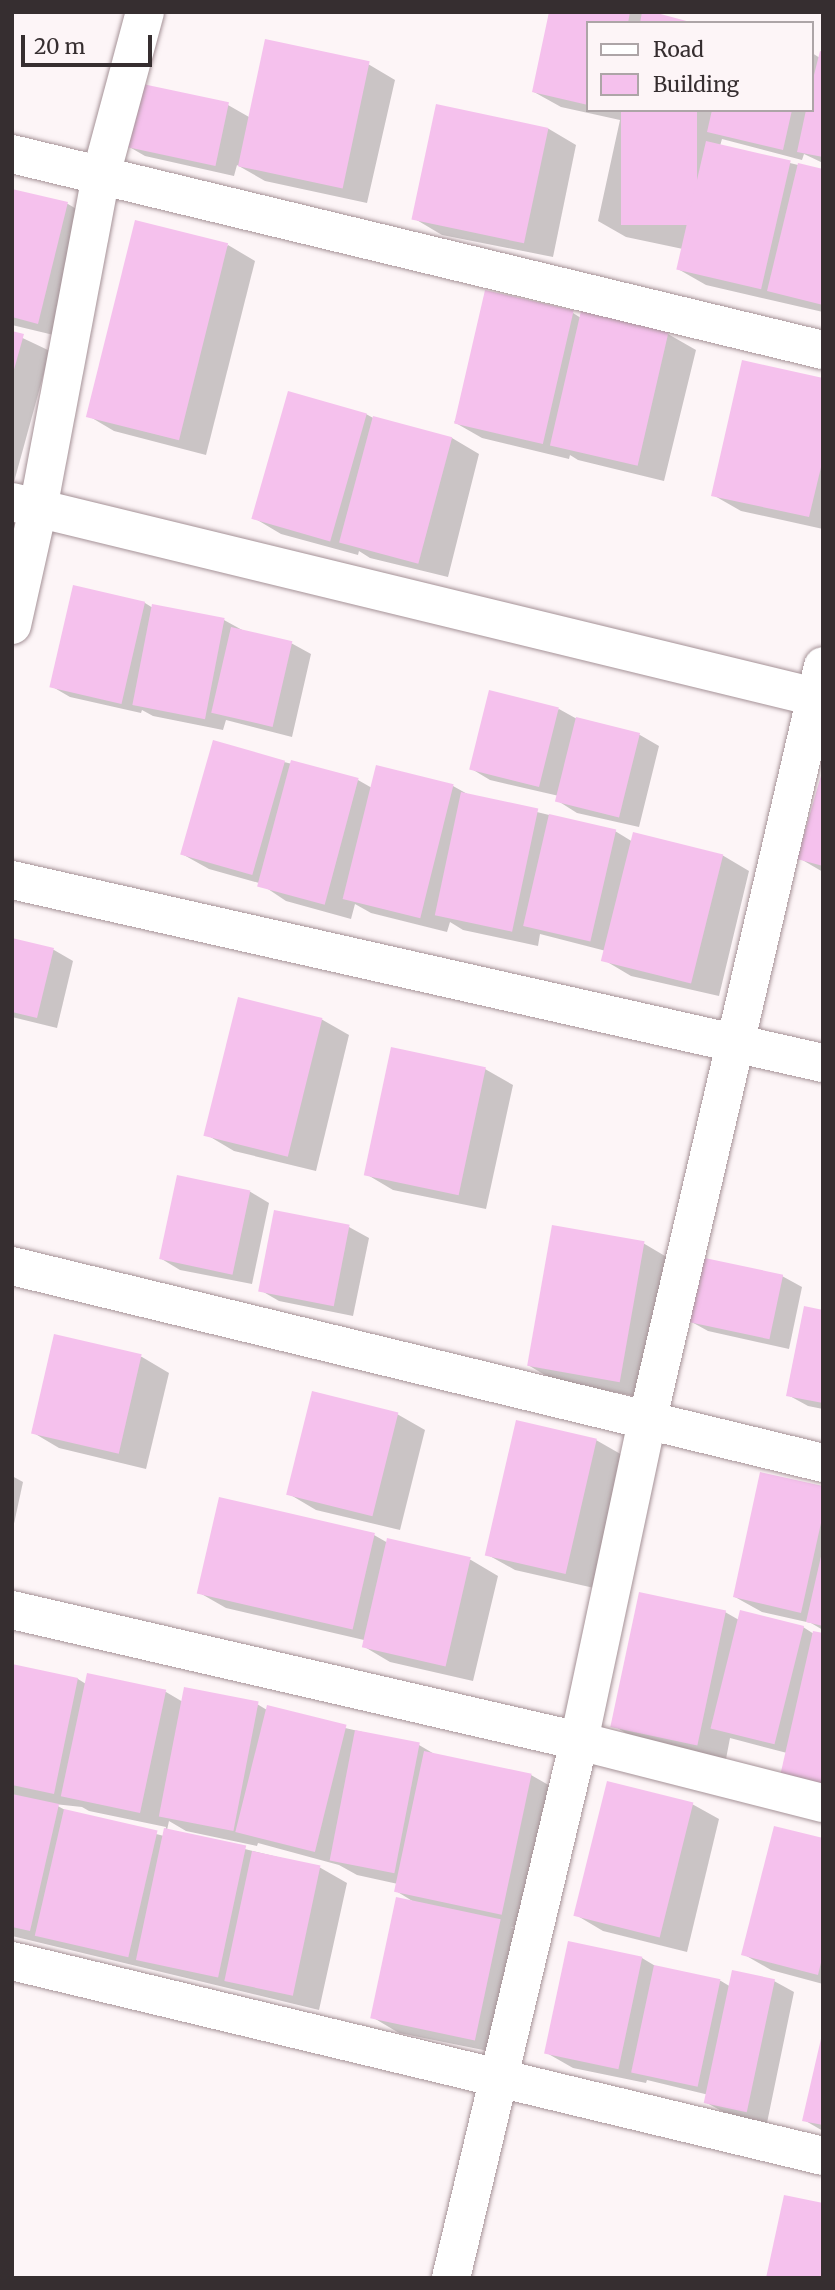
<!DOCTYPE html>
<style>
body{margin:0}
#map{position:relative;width:835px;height:2290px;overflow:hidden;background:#fdf5f7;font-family:Merriweather,serif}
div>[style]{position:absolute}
.shadow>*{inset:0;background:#0003}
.building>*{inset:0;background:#f5c1ed;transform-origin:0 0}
.roads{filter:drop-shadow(0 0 2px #a59297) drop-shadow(0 0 2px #a59297)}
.minor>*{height:38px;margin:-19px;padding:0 19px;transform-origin:19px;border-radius:19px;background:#fff}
span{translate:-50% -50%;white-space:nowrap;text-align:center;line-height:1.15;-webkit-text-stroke:5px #fdf5f7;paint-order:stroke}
.frame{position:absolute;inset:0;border:14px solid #362e30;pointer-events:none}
.legend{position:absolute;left:586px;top:21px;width:228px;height:91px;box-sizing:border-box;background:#fdf5f7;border:2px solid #ada5a7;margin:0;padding:9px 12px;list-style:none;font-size:21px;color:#362e30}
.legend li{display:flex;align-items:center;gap:14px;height:35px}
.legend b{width:35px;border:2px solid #ada5a7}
.scale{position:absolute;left:21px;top:35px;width:131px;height:32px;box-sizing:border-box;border:4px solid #362e30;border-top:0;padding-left:9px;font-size:21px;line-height:24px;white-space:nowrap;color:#362e30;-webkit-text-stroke:5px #fdf5f7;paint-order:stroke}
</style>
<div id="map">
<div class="shadow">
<div style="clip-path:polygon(551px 12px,645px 12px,691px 23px,588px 23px,588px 110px,812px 110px,812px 53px,820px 58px,823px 54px,823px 163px,804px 154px,802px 160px,722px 139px,720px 146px,823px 171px,823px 312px,706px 285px,678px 269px,683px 249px,626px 237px,598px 221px,620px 120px,561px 107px,534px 92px)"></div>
<div style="clip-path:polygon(368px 64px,395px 80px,367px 203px,265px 181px,237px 165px,234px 176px,145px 156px,126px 145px,228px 105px,249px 117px)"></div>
<div style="clip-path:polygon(438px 106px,549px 129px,576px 145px,553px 257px,442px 235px,415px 219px)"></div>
<div style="clip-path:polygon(12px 191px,68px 204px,95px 220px,66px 338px,12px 325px)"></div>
<div style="clip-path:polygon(228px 245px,255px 261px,206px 455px,114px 431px,87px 415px)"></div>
<div style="clip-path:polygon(573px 313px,581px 318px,668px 334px,696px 350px,664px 481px,578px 460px,570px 455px,569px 459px,482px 438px,454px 422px)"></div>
<div style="clip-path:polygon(12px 333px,50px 351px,14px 482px,12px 482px)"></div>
<div style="clip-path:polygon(823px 380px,823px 529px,741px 511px,713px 495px)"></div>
<div style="clip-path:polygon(366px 414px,375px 419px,452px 438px,479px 454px,448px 577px,370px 558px,359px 551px,358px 555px,281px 534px,254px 518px)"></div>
<div style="clip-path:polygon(74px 587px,145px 603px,153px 608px,224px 620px,244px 631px,291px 643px,311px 654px,292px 737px,226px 720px,223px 730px,153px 716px,142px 710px,141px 713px,70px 697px,51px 686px)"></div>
<div style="clip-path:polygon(559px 709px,577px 719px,640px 735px,659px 746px,639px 827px,577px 813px,558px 801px,559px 796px,490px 780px,470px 768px)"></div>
<div style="clip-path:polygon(284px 762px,358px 780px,372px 788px,453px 786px,471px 796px,615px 831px,633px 842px,722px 855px,749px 871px,719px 996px,631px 976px,604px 960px,606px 951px,540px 934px,538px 946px,463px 930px,450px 922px,447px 932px,371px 913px,355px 904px,351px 919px,286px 901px,259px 883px,209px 869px,182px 854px)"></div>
<div style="clip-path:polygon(823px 775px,823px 872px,799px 858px)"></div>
<div style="clip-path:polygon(12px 940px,54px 950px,73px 961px,57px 1028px,12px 1017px)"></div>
<div style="clip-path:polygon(321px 1019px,349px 1035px,316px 1171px,234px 1151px,207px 1135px)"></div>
<div style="clip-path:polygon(485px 1069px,513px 1085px,486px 1209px,393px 1190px,366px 1174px)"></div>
<div style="clip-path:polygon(249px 1191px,269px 1203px,252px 1284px,180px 1270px,160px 1258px)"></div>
<div style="clip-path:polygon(349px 1227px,369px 1238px,353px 1316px,279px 1301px,260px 1290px)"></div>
<div style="clip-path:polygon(643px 1243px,670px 1259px,645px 1398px,555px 1381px,528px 1365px)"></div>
<div style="clip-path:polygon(782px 1276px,802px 1287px,789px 1349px,708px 1331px,688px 1320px)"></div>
<div style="clip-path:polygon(823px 1312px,823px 1409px,808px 1406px,788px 1395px)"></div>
<div style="clip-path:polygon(56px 1336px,142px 1357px,169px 1373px,146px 1469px,59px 1448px,32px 1432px)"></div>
<div style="clip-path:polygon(397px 1414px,425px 1430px,400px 1530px,316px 1510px,289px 1494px)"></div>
<div style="clip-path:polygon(596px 1440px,624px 1456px,594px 1588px,515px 1570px,488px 1555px)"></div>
<div style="clip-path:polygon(12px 1476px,23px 1482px,12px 1533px)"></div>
<div style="clip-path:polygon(823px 1487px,823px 1630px,811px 1623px,762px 1612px,735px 1597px)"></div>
<div style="clip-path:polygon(374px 1535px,388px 1543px,389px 1540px,471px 1560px,498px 1576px,473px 1681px,390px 1662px,363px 1646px,364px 1640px,226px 1608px,198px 1592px)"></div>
<div style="clip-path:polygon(725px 1612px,739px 1620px,803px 1627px,814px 1634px,787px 1753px,730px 1738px,726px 1759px,641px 1742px,614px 1726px)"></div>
<div style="clip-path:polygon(evenodd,12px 1666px,78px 1679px,86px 1684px,166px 1692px,183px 1702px,257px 1704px,267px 1710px,419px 1745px,436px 1755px,531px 1775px,559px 1791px,529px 1930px,511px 1927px,528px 1937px,503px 2054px,399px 2033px,372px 2017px,414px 1902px,396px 1891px,398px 1884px,357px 1875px,339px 1865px,258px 1843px,257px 1846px,186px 1831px,169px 1821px,167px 1830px,319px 1867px,347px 1883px,319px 2010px,12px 1936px,12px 1666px,54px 1804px,82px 1807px,89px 1811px,166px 1827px,164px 1836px,67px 1811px,54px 1804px)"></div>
<div style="clip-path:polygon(692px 1804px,719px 1819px,687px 1952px,603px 1931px,576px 1915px)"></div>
<div style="clip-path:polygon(823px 1840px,823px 1984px,771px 1970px,743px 1954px)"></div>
<div style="clip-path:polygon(642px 1958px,657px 1967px,721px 1981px,731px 1987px,774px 1981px,794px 1992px,767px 2123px,727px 2114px,707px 2103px,709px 2095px,647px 2080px,646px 2083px,573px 2068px,545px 2052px)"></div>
<div style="clip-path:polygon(823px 2033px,823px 2131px,804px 2120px)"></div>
</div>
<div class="building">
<div style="clip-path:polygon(549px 12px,630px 12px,628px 23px,588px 23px,588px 105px,532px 92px)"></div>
<div style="clip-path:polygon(642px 12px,653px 12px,694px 23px,640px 23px)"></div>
<div style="left:265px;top:39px;width:107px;height:130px;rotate:12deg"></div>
<div style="clip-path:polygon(820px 51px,823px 52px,823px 157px,797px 152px,806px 110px,812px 110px,812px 83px)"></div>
<div style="left:138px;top:83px;width:93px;height:65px;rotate:12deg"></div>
<div style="left:436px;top:104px;width:115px;height:118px;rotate:12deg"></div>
<div style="left:621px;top:110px;width:76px;height:115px"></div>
<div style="clip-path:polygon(712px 110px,792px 110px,783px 150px,707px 132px)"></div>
<div style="left:706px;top:141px;width:87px;height:132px;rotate:13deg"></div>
<div style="clip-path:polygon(798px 163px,823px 169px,823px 305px,767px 291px)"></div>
<div style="clip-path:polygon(12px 189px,68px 202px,38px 324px,12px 317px)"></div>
<div style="left:135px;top:220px;width:96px;height:203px;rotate:14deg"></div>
<div style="left:485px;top:290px;width:91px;height:137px;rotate:13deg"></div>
<div style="left:581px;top:311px;width:90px;height:138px;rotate:13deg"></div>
<div style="clip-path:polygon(12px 331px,24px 334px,13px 373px,12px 372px)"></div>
<div style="clip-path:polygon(742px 360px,823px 378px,823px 459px,809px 517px,711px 496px)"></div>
<div style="left:288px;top:391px;width:82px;height:133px;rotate:16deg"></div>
<div style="left:373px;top:416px;width:82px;height:131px;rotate:15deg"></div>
<div style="left:73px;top:585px;width:74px;height:105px;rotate:13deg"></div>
<div style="left:152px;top:604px;width:74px;height:103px;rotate:11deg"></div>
<div style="left:231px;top:627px;width:63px;height:88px;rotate:13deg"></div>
<div style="left:489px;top:690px;width:72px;height:82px;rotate:14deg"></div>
<div style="left:576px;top:717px;width:66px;height:87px;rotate:14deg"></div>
<div style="left:213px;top:740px;width:75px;height:119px;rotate:16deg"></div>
<div style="left:291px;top:760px;width:70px;height:131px;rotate:15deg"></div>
<div style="left:376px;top:765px;width:80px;height:138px;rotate:14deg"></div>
<div style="clip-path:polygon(822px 772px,823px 772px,823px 866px,797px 859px)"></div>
<div style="left:461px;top:792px;width:79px;height:126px;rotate:12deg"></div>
<div style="left:549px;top:814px;width:69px;height:115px;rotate:13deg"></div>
<div style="left:633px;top:832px;width:93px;height:133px;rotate:14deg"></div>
<div style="clip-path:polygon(12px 938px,54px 948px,37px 1018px,12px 1012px)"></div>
<div style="left:238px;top:997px;width:87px;height:143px;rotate:14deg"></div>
<div style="left:391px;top:1047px;width:97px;height:131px;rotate:12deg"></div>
<div style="left:177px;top:1175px;width:75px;height:86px;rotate:12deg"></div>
<div style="left:274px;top:1210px;width:77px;height:83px;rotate:11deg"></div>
<div style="left:552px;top:1225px;width:94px;height:143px;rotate:10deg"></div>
<div style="left:700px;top:1257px;width:85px;height:66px;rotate:12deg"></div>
<div style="clip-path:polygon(804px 1306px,823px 1310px,823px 1403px,786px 1396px)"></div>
<div style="left:54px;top:1334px;width:90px;height:102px;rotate:13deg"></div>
<div style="left:312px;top:1391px;width:89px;height:107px;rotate:14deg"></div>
<div style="left:516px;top:1420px;width:83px;height:139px;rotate:13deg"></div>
<div style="clip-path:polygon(760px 1472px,823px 1486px,823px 1514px,801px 1613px,733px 1597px)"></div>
<div style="left:219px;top:1497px;width:160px;height:99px;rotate:13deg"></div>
<div style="left:387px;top:1538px;width:86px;height:112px;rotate:13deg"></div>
<div style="clip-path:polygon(822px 1552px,823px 1552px,823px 1626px,806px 1622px)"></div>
<div style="left:639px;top:1592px;width:89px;height:138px;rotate:12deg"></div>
<div style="left:740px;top:1610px;width:66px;height:122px;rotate:14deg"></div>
<div style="clip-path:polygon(813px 1631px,823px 1633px,823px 1795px,778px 1785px)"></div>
<div style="clip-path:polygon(12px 1664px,78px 1678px,54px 1794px,12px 1785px)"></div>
<div style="left:87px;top:1673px;width:81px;height:126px;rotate:12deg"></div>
<div style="left:184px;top:1687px;width:76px;height:132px;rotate:11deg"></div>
<div style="left:267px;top:1705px;width:82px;height:131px;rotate:14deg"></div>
<div style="left:355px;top:1730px;width:66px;height:133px;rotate:11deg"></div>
<div style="left:424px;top:1751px;width:110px;height:144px;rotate:12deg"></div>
<div style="left:607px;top:1781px;width:89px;height:139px;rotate:14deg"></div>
<div style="clip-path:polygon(12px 1794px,59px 1804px,30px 1931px,12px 1927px)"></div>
<div style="left:64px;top:1809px;width:96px;height:130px;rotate:13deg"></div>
<div style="clip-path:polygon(774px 1826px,823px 1838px,823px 1954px,818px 1975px,741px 1955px)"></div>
<div style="left:164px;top:1828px;width:84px;height:135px;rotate:12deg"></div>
<div style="left:252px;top:1851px;width:70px;height:133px;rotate:12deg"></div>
<div style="left:396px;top:1897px;width:107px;height:124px;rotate:12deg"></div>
<div style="left:568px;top:1941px;width:76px;height:115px;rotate:12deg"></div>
<div style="left:654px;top:1965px;width:68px;height:110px;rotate:12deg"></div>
<div style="left:732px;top:1970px;width:44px;height:136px;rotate:12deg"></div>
<div style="clip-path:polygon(823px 2030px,823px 2125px,802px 2121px)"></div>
<div style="clip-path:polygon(784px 2195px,823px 2203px,823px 2278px,766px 2278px)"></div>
</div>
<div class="roads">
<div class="minor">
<div style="left:12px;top:154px;width:834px;rotate:13.59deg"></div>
<div style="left:12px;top:502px;width:835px;rotate:13.65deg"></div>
<div style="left:12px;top:625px;width:119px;rotate:-77.4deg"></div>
<div style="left:38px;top:509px;width:340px;rotate:-79.3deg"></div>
<div style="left:101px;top:175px;width:169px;rotate:-74.9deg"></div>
<div style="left:12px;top:880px;width:831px;rotate:12.72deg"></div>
<div style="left:12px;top:1266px;width:835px;rotate:13.65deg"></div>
<div style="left:12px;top:1610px;width:582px;rotate:13.01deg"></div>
<div style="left:579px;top:1741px;width:252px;rotate:14.3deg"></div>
<div style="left:12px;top:1961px;width:834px;rotate:13.52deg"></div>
<div style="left:451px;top:2278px;width:552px;rotate:-76.59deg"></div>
<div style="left:579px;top:1741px;width:326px;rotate:-78deg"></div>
<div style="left:647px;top:1422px;width:776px;rotate:-76.89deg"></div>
</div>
</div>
<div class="frame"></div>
<ul class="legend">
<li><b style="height:9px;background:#fff"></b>Road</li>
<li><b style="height:19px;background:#f5c1ed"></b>Building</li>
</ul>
<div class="scale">20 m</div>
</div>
